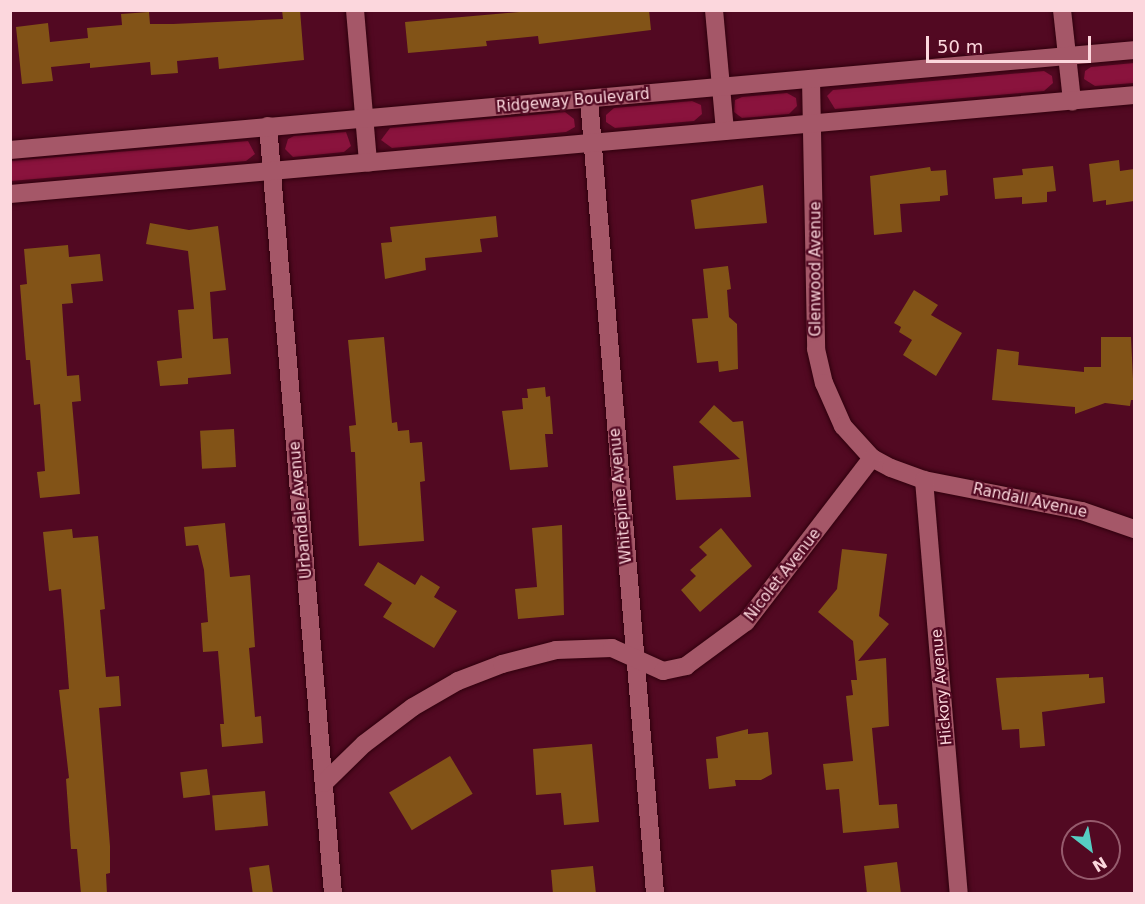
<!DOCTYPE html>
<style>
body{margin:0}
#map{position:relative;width:1145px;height:904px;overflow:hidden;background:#520922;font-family:"DejaVu Sans",sans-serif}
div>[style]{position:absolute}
.green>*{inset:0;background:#8a133d}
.building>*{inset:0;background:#825317;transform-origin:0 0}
.roads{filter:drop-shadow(0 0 2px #2f000d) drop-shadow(0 0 2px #2f000d)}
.minor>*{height:18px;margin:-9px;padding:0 9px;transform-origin:9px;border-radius:9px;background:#a55768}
span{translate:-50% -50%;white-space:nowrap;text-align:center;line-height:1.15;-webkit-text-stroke:4.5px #520922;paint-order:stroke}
.street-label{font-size:15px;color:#fcd7dd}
.frame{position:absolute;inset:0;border:12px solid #fcd7dd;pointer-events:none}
.north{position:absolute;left:1061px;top:820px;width:60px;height:60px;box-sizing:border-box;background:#520922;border:2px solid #965b6d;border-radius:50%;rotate:149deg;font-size:16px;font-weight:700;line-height:24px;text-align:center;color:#fcd7dd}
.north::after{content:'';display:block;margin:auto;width:21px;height:27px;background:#56cec3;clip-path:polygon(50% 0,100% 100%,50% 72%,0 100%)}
.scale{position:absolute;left:926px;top:36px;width:165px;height:27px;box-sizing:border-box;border:3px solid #fcd7dd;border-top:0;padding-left:8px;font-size:18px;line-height:21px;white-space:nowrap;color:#fcd7dd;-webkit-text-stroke:4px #520922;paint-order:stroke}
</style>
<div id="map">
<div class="green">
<div style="clip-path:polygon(1134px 63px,1134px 83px,1095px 86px,1084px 79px,1085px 71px,1091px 67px)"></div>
<div style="clip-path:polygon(1044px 71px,1052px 76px,1053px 83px,1044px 91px,835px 109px,827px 96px,833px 90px)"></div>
<div style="clip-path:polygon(787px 93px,796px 98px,797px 106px,789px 114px,742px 118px,734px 112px,735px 100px,742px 97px)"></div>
<div style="clip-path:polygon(692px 101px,701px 105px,702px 114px,694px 121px,615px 128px,606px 122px,606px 115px,614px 108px)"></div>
<div style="clip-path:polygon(565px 112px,574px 119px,575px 127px,566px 132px,392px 148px,381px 140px,390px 128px)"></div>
<div style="clip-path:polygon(346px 132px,351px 146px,344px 152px,293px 157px,285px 149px,288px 139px,294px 136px)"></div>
<div style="clip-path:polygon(248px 141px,255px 154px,246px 161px,11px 181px,11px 161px)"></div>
</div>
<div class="building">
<div style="clip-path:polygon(282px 10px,300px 10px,304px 60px,219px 69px,218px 57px,177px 61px,178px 73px,151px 75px,150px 62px,90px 68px,90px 63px,51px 67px,53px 81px,22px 84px,16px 27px,48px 23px,50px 42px,88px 38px,87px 28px,122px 25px,121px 14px,149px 12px,150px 24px,173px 24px,283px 19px)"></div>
<div style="clip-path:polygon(542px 10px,649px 10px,651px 30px,539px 44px,538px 36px,486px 41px,487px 46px,408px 53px,405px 22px)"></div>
<div style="clip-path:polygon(1119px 160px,1120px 171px,1134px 169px,1134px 201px,1106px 205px,1106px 200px,1093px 202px,1089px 164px)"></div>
<div style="clip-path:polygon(1053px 166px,1056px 191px,1047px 192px,1047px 202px,1022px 204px,1022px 197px,995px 199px,993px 178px,1023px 175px,1022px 169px)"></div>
<div style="clip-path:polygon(930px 167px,931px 171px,946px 170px,948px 195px,940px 196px,940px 201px,900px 204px,902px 232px,874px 235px,870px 176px)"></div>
<div style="clip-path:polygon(763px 185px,767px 223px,695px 229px,691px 200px)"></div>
<div style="clip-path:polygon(496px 216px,498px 237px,480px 239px,482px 252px,425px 258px,426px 270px,385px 279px,381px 243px,392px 242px,390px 227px)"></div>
<div style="clip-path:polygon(150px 223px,189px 230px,218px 226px,226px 290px,210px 292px,213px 339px,228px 338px,231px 374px,188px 378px,188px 384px,160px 386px,157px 361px,182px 358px,178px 310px,194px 309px,188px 251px,146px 244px)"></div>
<div style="clip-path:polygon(68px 245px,69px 257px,100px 254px,103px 281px,71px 284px,73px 303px,62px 304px,67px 376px,79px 375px,81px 401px,72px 402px,80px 494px,40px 498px,37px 472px,45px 471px,40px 404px,34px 405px,30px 360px,26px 360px,20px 285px,27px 284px,24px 249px)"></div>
<div style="clip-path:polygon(728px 266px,731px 289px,727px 290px,729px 317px,737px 324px,738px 369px,719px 372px,718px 361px,697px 363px,692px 319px,708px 318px,703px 269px)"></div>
<div style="clip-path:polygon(914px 290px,938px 305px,931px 315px,962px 333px,936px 376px,903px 355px,912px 340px,899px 332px,901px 327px,894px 323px)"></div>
<div style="clip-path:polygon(384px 337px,392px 423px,397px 422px,398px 431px,409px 430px,410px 443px,422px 442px,425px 481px,420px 482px,424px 541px,359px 546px,355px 452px,351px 452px,349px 426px,356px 425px,348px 340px)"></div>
<div style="clip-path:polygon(1101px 337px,1131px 337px,1134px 400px,1131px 400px,1130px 406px,1105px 403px,1075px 414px,1075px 407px,992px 400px,997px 349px,1019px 352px,1018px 365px,1084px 372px,1084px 367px,1101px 367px)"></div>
<div style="clip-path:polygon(545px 387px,546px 397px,550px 396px,553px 434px,545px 434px,548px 467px,510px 470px,502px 411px,523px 409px,522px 398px,528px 398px,527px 389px)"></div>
<div style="clip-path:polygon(714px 405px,733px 422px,743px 421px,751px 497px,676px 500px,673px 466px,740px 459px,699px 422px)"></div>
<div style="left:234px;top:429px;width:38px;height:34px;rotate:87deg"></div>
<div style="clip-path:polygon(225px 523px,230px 577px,250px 575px,255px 647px,249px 648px,255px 717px,261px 716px,263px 743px,222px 747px,220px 724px,224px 724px,218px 651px,203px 652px,201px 623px,208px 622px,204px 570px,198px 545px,186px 546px,184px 527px)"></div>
<div style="clip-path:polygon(562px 525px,564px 615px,518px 619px,515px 589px,537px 587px,532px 528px)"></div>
<div style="clip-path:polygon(721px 528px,752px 566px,700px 612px,681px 590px,696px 576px,690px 570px,707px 555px,699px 547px)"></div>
<div style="clip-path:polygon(72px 529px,73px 538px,98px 536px,105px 609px,100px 610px,106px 677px,119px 676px,121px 706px,99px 708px,110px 846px,110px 873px,106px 874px,107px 894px,81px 894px,77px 849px,71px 849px,66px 779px,69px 778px,59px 690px,69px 689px,64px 624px,61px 589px,49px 591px,43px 532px)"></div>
<div style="clip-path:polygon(842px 549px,887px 554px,879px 616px,889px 624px,858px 661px,886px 658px,889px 726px,872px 728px,879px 805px,897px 804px,899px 828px,843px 833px,839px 789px,826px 790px,823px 764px,853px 761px,846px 696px,853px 695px,851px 680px,857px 680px,853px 641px,818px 612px,837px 589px)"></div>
<div style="clip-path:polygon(378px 562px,415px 585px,421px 575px,440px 587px,434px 597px,457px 611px,434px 648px,383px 617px,392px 603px,364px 585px)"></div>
<div style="clip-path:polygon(1089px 674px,1089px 678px,1103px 677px,1105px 703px,1042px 712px,1045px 746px,1020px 748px,1019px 729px,1002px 730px,996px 678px)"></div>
<div style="clip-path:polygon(748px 729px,748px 734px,768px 732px,772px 774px,761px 780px,735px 780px,736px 786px,709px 789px,706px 759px,718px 758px,716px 737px)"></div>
<div style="clip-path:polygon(592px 744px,599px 822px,564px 825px,561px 793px,536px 795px,533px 749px)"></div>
<div style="left:450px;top:756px;width:44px;height:71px;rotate:59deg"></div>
<div style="left:207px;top:769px;width:26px;height:27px;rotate:83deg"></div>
<div style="left:265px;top:791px;width:35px;height:53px;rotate:85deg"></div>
<div style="clip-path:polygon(897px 862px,901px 894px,867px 894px,864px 866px)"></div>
<div style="left:269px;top:865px;width:29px;height:20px;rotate:82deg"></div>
<div style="clip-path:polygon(593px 866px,596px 894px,553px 894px,551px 870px)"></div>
</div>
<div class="roads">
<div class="minor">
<div style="left:355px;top:10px;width:153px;rotate:85.1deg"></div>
<div style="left:714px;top:10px;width:121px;rotate:84.8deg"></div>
<div style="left:1062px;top:10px;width:92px;rotate:83.7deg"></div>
<div style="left:811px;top:79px;width:270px;rotate:88.9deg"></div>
<div style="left:816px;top:349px;width:35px;rotate:77deg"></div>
<div style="left:824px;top:383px;width:47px;rotate:66.2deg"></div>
<div style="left:843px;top:426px;width:43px;rotate:47.8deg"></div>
<div style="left:872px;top:458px;width:21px;rotate:28deg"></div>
<div style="left:891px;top:468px;width:35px;rotate:20deg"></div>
<div style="left:924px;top:480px;width:161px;rotate:11.1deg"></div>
<div style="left:1082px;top:511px;width:55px;rotate:19.1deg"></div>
<div style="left:589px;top:99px;width:798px;rotate:85.25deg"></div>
<div style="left:268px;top:126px;width:771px;rotate:85.16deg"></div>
<div style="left:10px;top:150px;width:1128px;rotate:-5.08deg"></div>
<div style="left:10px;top:194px;width:1128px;rotate:-5.03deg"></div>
<div style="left:924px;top:480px;width:415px;rotate:85.2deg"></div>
<div style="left:324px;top:783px;width:56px;rotate:-44.3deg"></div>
<div style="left:364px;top:744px;width:61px;rotate:-37.1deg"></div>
<div style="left:413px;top:707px;width:52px;rotate:-30deg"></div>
<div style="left:458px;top:681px;width:47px;rotate:-21.1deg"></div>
<div style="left:502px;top:664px;width:56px;rotate:-14.5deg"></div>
<div style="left:556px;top:650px;width:56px;rotate:-2deg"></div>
<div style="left:612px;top:648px;width:56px;rotate:24.3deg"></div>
<div style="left:663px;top:671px;width:24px;rotate:-12deg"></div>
<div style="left:686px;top:666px;width:74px;rotate:-36.3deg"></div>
<div style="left:746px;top:622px;width:207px;rotate:-52.5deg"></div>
</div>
</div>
<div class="street-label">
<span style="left:573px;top:101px;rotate:-5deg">Ridgeway Boulevard</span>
<span style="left:816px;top:269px;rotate:-90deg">Glenwood Avenue</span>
<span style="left:621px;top:496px;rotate:-95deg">Whitepine Avenue</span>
<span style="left:1030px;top:501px;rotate:12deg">Randall Avenue</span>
<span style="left:301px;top:510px;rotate:-95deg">Urbandale Avenue</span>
<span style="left:783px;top:575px;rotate:-52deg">Nicolet Avenue</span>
<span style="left:942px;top:687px;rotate:-95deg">Hickory Avenue</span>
</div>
<div class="frame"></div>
<div class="north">N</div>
<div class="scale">50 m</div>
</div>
